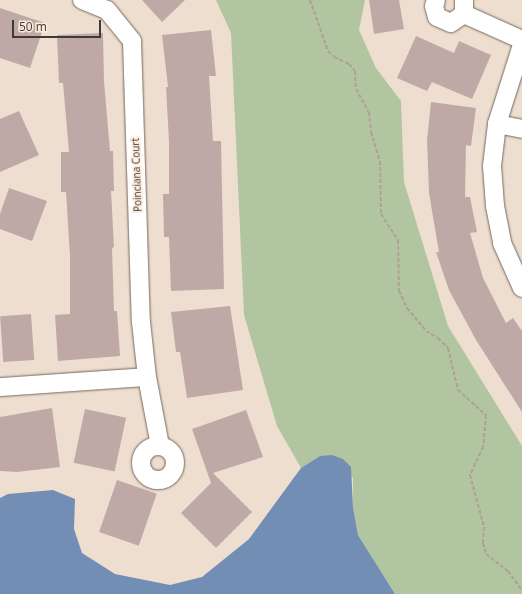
<!DOCTYPE html>
<style>
body{margin:0}
#map{position:relative;width:522px;height:594px;overflow:hidden;background:#eeded0;font-family:"Open Sans",sans-serif}
div>[style]{position:absolute}
.green>*{inset:0;background:#b2c5a1}
.water>*{inset:0;background:#738eb4}
.building>*{inset:0;background:#bfa9a7;transform-origin:0 0}
.path>*{height:2px;margin-top:-1px;transform-origin:0;background:repeating-linear-gradient(90deg,#ada196 0 4px,transparent 0 6px)}
.roads{filter:drop-shadow(0 0 1px #76685b) drop-shadow(0 0 1px #76685b)}
.minor>*{height:18px;margin:-9px;padding:0 9px;transform-origin:9px;border-radius:9px;background:#fff}
.minor>.ring{margin:-9px;padding:0;box-sizing:content-box;background:none;border:18px solid #fff;border-radius:50%}
span{translate:-50% -50%;white-space:nowrap;text-align:center;line-height:1.15;-webkit-text-stroke:3.5px #fcebdd;paint-order:stroke}
.street-label{font-size:10px;color:#403a34}
.scale{position:absolute;left:12px;top:20px;width:89px;height:18px;box-sizing:border-box;border:2px solid #403a34;border-top:0;padding-left:5px;font-size:12px;line-height:14px;white-space:nowrap;color:#403a34;-webkit-text-stroke:3px #fcebdd;paint-order:stroke}
</style>
<div id="map">
<div class="green">
<div style="clip-path:polygon(216px 0,365px 0,359px 30px,376px 68px,401px 101px,404px 182px,448px 326px,522px 446px,522px 594px,395px 594px,358px 535px,353px 507px,353px 478px,320px 456px,301px 468px,277px 426px,244px 315px,231px 33px)"></div>
</div>
<div class="water">
<div style="clip-path:polygon(332px 455px,343px 459px,351px 467px,353px 507px,358px 535px,395px 594px,0 594px,0 498px,8px 494px,53px 490px,75px 499px,74px 529px,82px 553px,115px 574px,170px 585px,202px 577px,249px 539px,301px 468px,320px 456px)"></div>
</div>
<div class="building">
<div style="clip-path:polygon(142px 0,185px 0,162px 22px)"></div>
<div style="clip-path:polygon(369px 0,399px 0,404px 29px,374px 34px)"></div>
<div style="clip-path:polygon(0 8px,45px 23px,30px 68px,0 58px)"></div>
<div style="clip-path:polygon(211px 30px,216px 76px,209px 76px,213px 141px,221px 141px,224px 289px,171px 291px,169px 237px,164px 237px,163px 194px,169px 194px,169px 142px,166px 87px,168px 87px,162px 35px)"></div>
<div style="clip-path:polygon(103px 33px,104px 81px,110px 151px,113px 151px,114px 191px,111px 191px,114px 247px,112px 248px,114px 311px,117px 311px,120px 356px,58px 361px,55px 315px,70px 314px,70px 256px,66px 192px,61px 192px,61px 152px,69px 152px,63px 83px,59px 83px,57px 35px)"></div>
<div style="clip-path:polygon(416px 36px,454px 53px,459px 41px,491px 55px,472px 99px,432px 82px,427px 91px,397px 78px)"></div>
<div style="clip-path:polygon(431px 102px,476px 108px,471px 146px,466px 145px,465px 197px,470px 197px,477px 232px,470px 233px,483px 278px,506px 323px,513px 318px,522px 331px,522px 412px,476px 340px,449px 290px,436px 252px,439px 252px,429px 193px,427px 140px)"></div>
<div style="clip-path:polygon(19px 111px,39px 155px,0 172px,0 119px)"></div>
<div style="clip-path:polygon(9px 188px,47px 201px,32px 241px,0 229px,0 214px)"></div>
<div style="clip-path:polygon(230px 306px,243px 390px,187px 398px,180px 352px,176px 352px,171px 312px)"></div>
<div style="left:31px;top:314px;width:46px;height:31px;rotate:86deg"></div>
<div style="clip-path:polygon(52px 408px,60px 467px,17px 472px,0 471px,0 417px)"></div>
<div style="left:85px;top:409px;width:42px;height:55px;rotate:12deg"></div>
<div style="clip-path:polygon(246px 410px,263px 457px,213px 473px,252px 512px,216px 548px,181px 513px,211px 483px,192px 429px)"></div>
<div style="left:117px;top:480px;width:42px;height:55px;rotate:19deg"></div>
</div>
<div class="path">
<div style="left:310px;top:0;width:54px;rotate:70.6deg"></div>
<div style="left:328px;top:51px;width:8px;rotate:45deg"></div>
<div style="left:334px;top:57px;width:17px;rotate:25deg"></div>
<div style="left:349px;top:64px;width:9px;rotate:49deg"></div>
<div style="left:355px;top:71px;width:18px;rotate:87deg"></div>
<div style="left:356px;top:89px;width:26px;rotate:61deg"></div>
<div style="left:369px;top:112px;width:20px;rotate:84deg"></div>
<div style="left:371px;top:132px;width:30px;rotate:73deg"></div>
<div style="left:380px;top:161px;width:53px;rotate:88.9deg"></div>
<div style="left:381px;top:214px;width:31px;rotate:57deg"></div>
<div style="left:398px;top:240px;width:51px;rotate:88.9deg"></div>
<div style="left:399px;top:291px;width:19px;rotate:65deg"></div>
<div style="left:407px;top:308px;width:30px;rotate:50deg"></div>
<div style="left:426px;top:331px;width:14px;rotate:30deg"></div>
<div style="left:438px;top:338px;width:14px;rotate:45deg"></div>
<div style="left:448px;top:348px;width:43px;rotate:76.6deg"></div>
<div style="left:458px;top:390px;width:38px;rotate:42deg"></div>
<div style="left:486px;top:415px;width:32px;rotate:95deg"></div>
<div style="left:483px;top:447px;width:31px;rotate:115deg"></div>
<div style="left:470px;top:475px;width:54px;rotate:74.9deg"></div>
<div style="left:484px;top:527px;width:16px;rotate:94deg"></div>
<div style="left:483px;top:543px;width:11px;rotate:75deg"></div>
<div style="left:486px;top:554px;width:28px;rotate:38deg"></div>
<div style="left:508px;top:571px;width:24px;rotate:54deg"></div>
</div>
<div class="roads">
<div class="minor">
<div style="left:82px;top:0;width:27px;rotate:22deg"></div>
<div style="left:107px;top:10px;width:40px;rotate:51deg"></div>
<div style="left:132px;top:41px;width:281px;rotate:88.2deg"></div>
<div style="left:141px;top:322px;width:55px;rotate:83.8deg"></div>
<div style="left:147px;top:377px;width:70px;rotate:79.3deg"></div>
<div style="left:436px;top:0;width:6px;rotate:108deg"></div>
<div style="left:434px;top:6px;width:11px;rotate:75deg"></div>
<div style="left:437px;top:17px;width:15px;rotate:23deg"></div>
<div style="left:451px;top:23px;width:16px;rotate:-35deg"></div>
<div style="left:464px;top:14px;width:14px;rotate:-90deg"></div>
<div style="left:464px;top:14px;width:64px;rotate:24.1deg"></div>
<div style="left:522px;top:45px;width:83px;rotate:107.6deg"></div>
<div style="left:497px;top:124px;width:42px;rotate:96.8deg"></div>
<div style="left:492px;top:166px;width:40px;rotate:85.7deg"></div>
<div style="left:495px;top:206px;width:38px;rotate:79deg"></div>
<div style="left:502px;top:243px;width:49px;rotate:66deg"></div>
<div style="left:497px;top:124px;width:25px;rotate:11deg"></div>
<div style="left:0;top:387px;width:147px;rotate:-3.9deg"></div>
<div class="ring" style="left:141px;top:446px;width:16px;height:16px"></div>
</div>
</div>
<div class="street-label">
<span style="left:137px;top:175px;rotate:-92deg">Poinciana Court</span>
</div>
<div class="scale">50 m</div>
</div>
